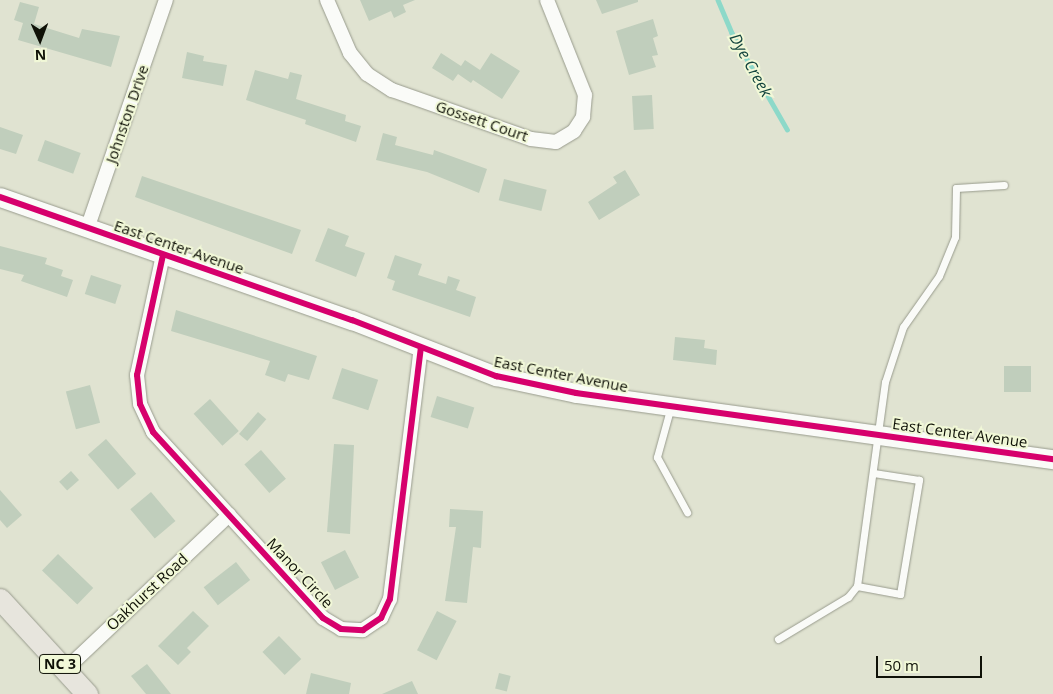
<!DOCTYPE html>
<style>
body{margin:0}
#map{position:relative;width:1053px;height:694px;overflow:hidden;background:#e0e3d1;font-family:"Open Sans",sans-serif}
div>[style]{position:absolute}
.stream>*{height:4.5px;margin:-2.25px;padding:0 2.25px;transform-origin:2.25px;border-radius:2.25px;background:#8dd9c9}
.building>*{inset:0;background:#c0cebc;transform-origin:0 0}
.roads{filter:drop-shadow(0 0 1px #989b8d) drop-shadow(0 0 1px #989b8d)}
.lane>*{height:7px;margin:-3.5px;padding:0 3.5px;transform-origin:3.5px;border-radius:3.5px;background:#fafbf8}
.street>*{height:14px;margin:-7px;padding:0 7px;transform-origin:7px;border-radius:7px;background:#fafbf8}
.secondary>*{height:19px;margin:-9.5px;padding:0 9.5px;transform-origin:9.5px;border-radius:9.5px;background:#fafbf8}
.primary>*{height:21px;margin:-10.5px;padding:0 10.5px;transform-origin:10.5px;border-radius:10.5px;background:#e7e5dd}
.cycleway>*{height:6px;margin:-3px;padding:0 3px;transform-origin:3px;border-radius:3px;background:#d6006c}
span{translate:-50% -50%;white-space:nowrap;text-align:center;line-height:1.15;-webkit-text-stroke:4px #f1f8d7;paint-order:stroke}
.shield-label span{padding:1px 4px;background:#f1f8d7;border:1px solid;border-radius:4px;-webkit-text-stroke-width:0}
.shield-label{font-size:14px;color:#0f1107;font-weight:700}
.street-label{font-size:15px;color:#0f1107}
.water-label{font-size:16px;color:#13443e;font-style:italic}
.north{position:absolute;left:15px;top:15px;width:50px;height:50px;-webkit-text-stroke:4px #f1f8d7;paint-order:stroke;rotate:178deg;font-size:14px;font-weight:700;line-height:20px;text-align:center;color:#0f1107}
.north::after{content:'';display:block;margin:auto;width:18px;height:22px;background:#0f1107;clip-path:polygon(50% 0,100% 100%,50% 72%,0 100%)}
.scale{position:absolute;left:876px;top:656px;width:106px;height:22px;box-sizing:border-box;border:2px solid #0f1107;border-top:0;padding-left:6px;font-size:15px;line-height:18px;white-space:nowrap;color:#0f1107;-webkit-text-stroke:4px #f1f8d7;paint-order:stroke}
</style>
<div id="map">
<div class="stream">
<div style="left:718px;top:0;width:36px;rotate:67deg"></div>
<div style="left:732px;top:33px;width:111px;rotate:60.2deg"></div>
</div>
<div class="building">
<div style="clip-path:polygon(360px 0,415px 0,403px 5px,406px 12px,394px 18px,391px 11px,369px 21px)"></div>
<div style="clip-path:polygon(596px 0,638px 0,638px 2px,602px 14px)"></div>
<div style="clip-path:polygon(20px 2px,39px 7px,34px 24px,79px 38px,82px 29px,120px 36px,111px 67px,18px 40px,23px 23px,14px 20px)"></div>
<div style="clip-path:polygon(653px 19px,658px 36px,653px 38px,658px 55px,652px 56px,656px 67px,629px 75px,616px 31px)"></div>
<div style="clip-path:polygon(187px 52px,204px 56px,203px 61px,227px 65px,223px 86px,182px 78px)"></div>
<div style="clip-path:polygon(441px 53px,461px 66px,465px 60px,480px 70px,491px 53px,520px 71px,502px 99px,473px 80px,471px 83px,458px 74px,453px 81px,432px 68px)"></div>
<div style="clip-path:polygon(255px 70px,288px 79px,290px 72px,302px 75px,296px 99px,346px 115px,345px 121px,361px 126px,356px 142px,305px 124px,306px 120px,246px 100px)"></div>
<div style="left:652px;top:95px;width:34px;height:20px;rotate:87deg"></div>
<div style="clip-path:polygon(0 127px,23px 135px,16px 154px,0 149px)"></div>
<div style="clip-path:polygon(383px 133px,397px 137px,395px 145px,433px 155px,434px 150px,487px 169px,479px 193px,427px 172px,376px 160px)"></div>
<div style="left:45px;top:140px;width:38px;height:22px;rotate:20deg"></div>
<div style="clip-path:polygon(625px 170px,640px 195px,599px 220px,588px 202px,617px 183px,613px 177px)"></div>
<div style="clip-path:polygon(142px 176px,301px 230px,292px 254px,135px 197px)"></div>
<div style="left:504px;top:179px;width:44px;height:22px;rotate:14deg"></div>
<div style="clip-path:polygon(328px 228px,349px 236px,345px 246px,365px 253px,356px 277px,315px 261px)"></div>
<div style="clip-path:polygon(0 246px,47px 258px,45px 264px,63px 270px,61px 276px,73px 280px,67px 297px,21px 281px,24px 275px,0 269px)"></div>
<div style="clip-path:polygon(395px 255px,422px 264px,418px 275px,446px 284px,448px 276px,460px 280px,456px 290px,476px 297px,470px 317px,392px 290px,395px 281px,387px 278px)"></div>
<div style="left:91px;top:275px;width:32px;height:20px;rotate:18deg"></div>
<div style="clip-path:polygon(176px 310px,317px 356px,309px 380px,288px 374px,285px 382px,265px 375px,270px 361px,171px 331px)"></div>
<div style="clip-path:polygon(675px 337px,705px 340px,704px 348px,717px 350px,716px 365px,673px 360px)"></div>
<div style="left:1031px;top:366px;width:26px;height:27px;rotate:90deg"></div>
<div style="left:342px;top:368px;width:38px;height:32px;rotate:18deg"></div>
<div style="left:90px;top:385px;width:39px;height:25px;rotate:75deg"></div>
<div style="left:437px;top:396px;width:39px;height:22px;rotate:17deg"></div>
<div style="left:210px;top:399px;width:43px;height:22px;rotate:48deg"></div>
<div style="left:258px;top:412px;width:11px;height:29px;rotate:41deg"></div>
<div style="left:106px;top:439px;width:46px;height:24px;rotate:49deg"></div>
<div style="clip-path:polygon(334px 444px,354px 445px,350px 534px,327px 532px)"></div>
<div style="left:261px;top:450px;width:38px;height:22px;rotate:49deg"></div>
<div style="left:71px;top:471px;width:12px;height:16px;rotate:48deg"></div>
<div style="clip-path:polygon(0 490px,22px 515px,7px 528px,0 520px)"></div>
<div style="left:151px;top:492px;width:38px;height:27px;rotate:50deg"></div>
<div style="clip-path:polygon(450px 509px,483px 511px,481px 548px,473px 547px,467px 603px,445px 601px,456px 527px,449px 527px)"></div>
<div style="left:345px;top:550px;width:31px;height:27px;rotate:63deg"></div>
<div style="left:58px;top:554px;width:49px;height:23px;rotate:44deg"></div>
<div style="left:236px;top:562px;width:23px;height:41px;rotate:52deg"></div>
<div style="clip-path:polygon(193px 611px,209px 626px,187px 648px,191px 652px,178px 665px,158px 646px)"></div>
<div style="left:437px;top:611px;width:22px;height:44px;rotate:27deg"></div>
<div style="left:279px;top:636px;width:32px;height:23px;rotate:46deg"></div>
<div style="clip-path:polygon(147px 664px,171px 694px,146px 694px,131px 676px)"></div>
<div style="clip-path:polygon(311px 673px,351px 683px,349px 694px,306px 694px)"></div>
<div style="left:499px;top:673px;width:12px;height:16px;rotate:14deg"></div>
<div style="clip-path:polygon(412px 681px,418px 694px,382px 694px)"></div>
</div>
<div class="roads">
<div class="lane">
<div style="left:671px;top:406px;width:53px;rotate:105.4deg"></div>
<div style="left:657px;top:457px;width:63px;rotate:61.4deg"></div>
<div style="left:857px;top:586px;width:44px;rotate:10.5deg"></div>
<div style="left:900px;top:594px;width:116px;rotate:-80.5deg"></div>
<div style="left:919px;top:480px;width:46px;rotate:-171.2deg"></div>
<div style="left:778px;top:639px;width:82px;rotate:-31deg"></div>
<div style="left:848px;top:597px;width:14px;rotate:-51deg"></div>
<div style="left:857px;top:586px;width:206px;rotate:-82.2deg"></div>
<div style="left:885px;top:382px;width:58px;rotate:-71.9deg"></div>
<div style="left:903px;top:327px;width:62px;rotate:-54.8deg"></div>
<div style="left:939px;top:276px;width:42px;rotate:-67.7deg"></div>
<div style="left:955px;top:237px;width:49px;rotate:-88.8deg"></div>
<div style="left:956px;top:188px;width:48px;rotate:-3.6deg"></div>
</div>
<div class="street">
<div style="left:327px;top:0;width:58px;rotate:66.5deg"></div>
<div style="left:350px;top:53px;width:27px;rotate:51deg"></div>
<div style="left:367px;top:74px;width:30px;rotate:33deg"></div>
<div style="left:392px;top:90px;width:147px;rotate:19.4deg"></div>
<div style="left:531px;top:139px;width:25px;rotate:7deg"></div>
<div style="left:556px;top:142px;width:21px;rotate:-31deg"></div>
<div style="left:574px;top:131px;width:17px;rotate:-57deg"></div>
<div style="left:583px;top:117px;width:22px;rotate:-85deg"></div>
<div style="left:585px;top:95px;width:102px;rotate:-111.8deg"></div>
<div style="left:87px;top:229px;width:242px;rotate:-71deg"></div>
<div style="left:163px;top:255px;width:123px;rotate:102.2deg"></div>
<div style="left:137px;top:375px;width:29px;rotate:84deg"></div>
<div style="left:140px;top:404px;width:31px;rotate:65deg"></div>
<div style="left:153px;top:432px;width:252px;rotate:47.6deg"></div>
<div style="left:323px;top:618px;width:21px;rotate:31deg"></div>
<div style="left:341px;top:629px;width:22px;rotate:3deg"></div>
<div style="left:363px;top:630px;width:22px;rotate:-34deg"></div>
<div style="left:381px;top:618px;width:21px;rotate:-65deg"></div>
<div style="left:390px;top:599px;width:253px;rotate:-83deg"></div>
<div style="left:65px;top:670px;width:226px;rotate:-43.4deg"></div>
</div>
<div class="secondary">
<div style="left:0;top:197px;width:373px;rotate:19.3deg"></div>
<div style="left:352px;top:320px;width:155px;rotate:21.3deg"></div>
<div style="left:496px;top:376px;width:82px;rotate:12deg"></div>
<div style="left:576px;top:393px;width:482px;rotate:7.9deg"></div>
</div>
<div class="primary">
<div style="left:0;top:599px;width:129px;rotate:47.5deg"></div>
</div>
</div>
<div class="cycleway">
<div style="left:0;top:197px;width:373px;rotate:19.3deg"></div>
<div style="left:352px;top:320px;width:155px;rotate:21.3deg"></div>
<div style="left:496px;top:376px;width:82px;rotate:12deg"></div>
<div style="left:576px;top:393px;width:482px;rotate:7.9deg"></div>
<div style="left:163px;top:255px;width:123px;rotate:102.2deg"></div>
<div style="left:137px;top:375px;width:29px;rotate:84deg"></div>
<div style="left:140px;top:404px;width:31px;rotate:65deg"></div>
<div style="left:153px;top:432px;width:252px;rotate:47.6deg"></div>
<div style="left:323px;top:618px;width:21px;rotate:31deg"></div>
<div style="left:341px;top:629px;width:22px;rotate:3deg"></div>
<div style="left:363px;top:630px;width:22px;rotate:-34deg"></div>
<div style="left:381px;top:618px;width:21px;rotate:-65deg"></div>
<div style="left:390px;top:599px;width:253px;rotate:-83deg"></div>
</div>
<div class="shield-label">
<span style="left:60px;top:664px">NC 3</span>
</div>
<div class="street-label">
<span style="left:127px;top:114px;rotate:-71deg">Johnston Drive</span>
<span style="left:482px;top:121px;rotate:19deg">Gossett Court</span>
<span style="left:179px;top:247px;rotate:19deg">East Center Avenue</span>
<span style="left:561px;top:374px;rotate:11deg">East Center Avenue</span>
<span style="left:960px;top:433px;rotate:8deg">East Center Avenue</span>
<span style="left:300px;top:573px;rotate:47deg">Manor Circle</span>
<span style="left:147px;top:592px;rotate:-43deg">Oakhurst Road</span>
</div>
<div class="water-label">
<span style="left:751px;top:65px;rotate:61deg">Dye Creek</span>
</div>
<div class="north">N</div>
<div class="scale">50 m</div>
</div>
